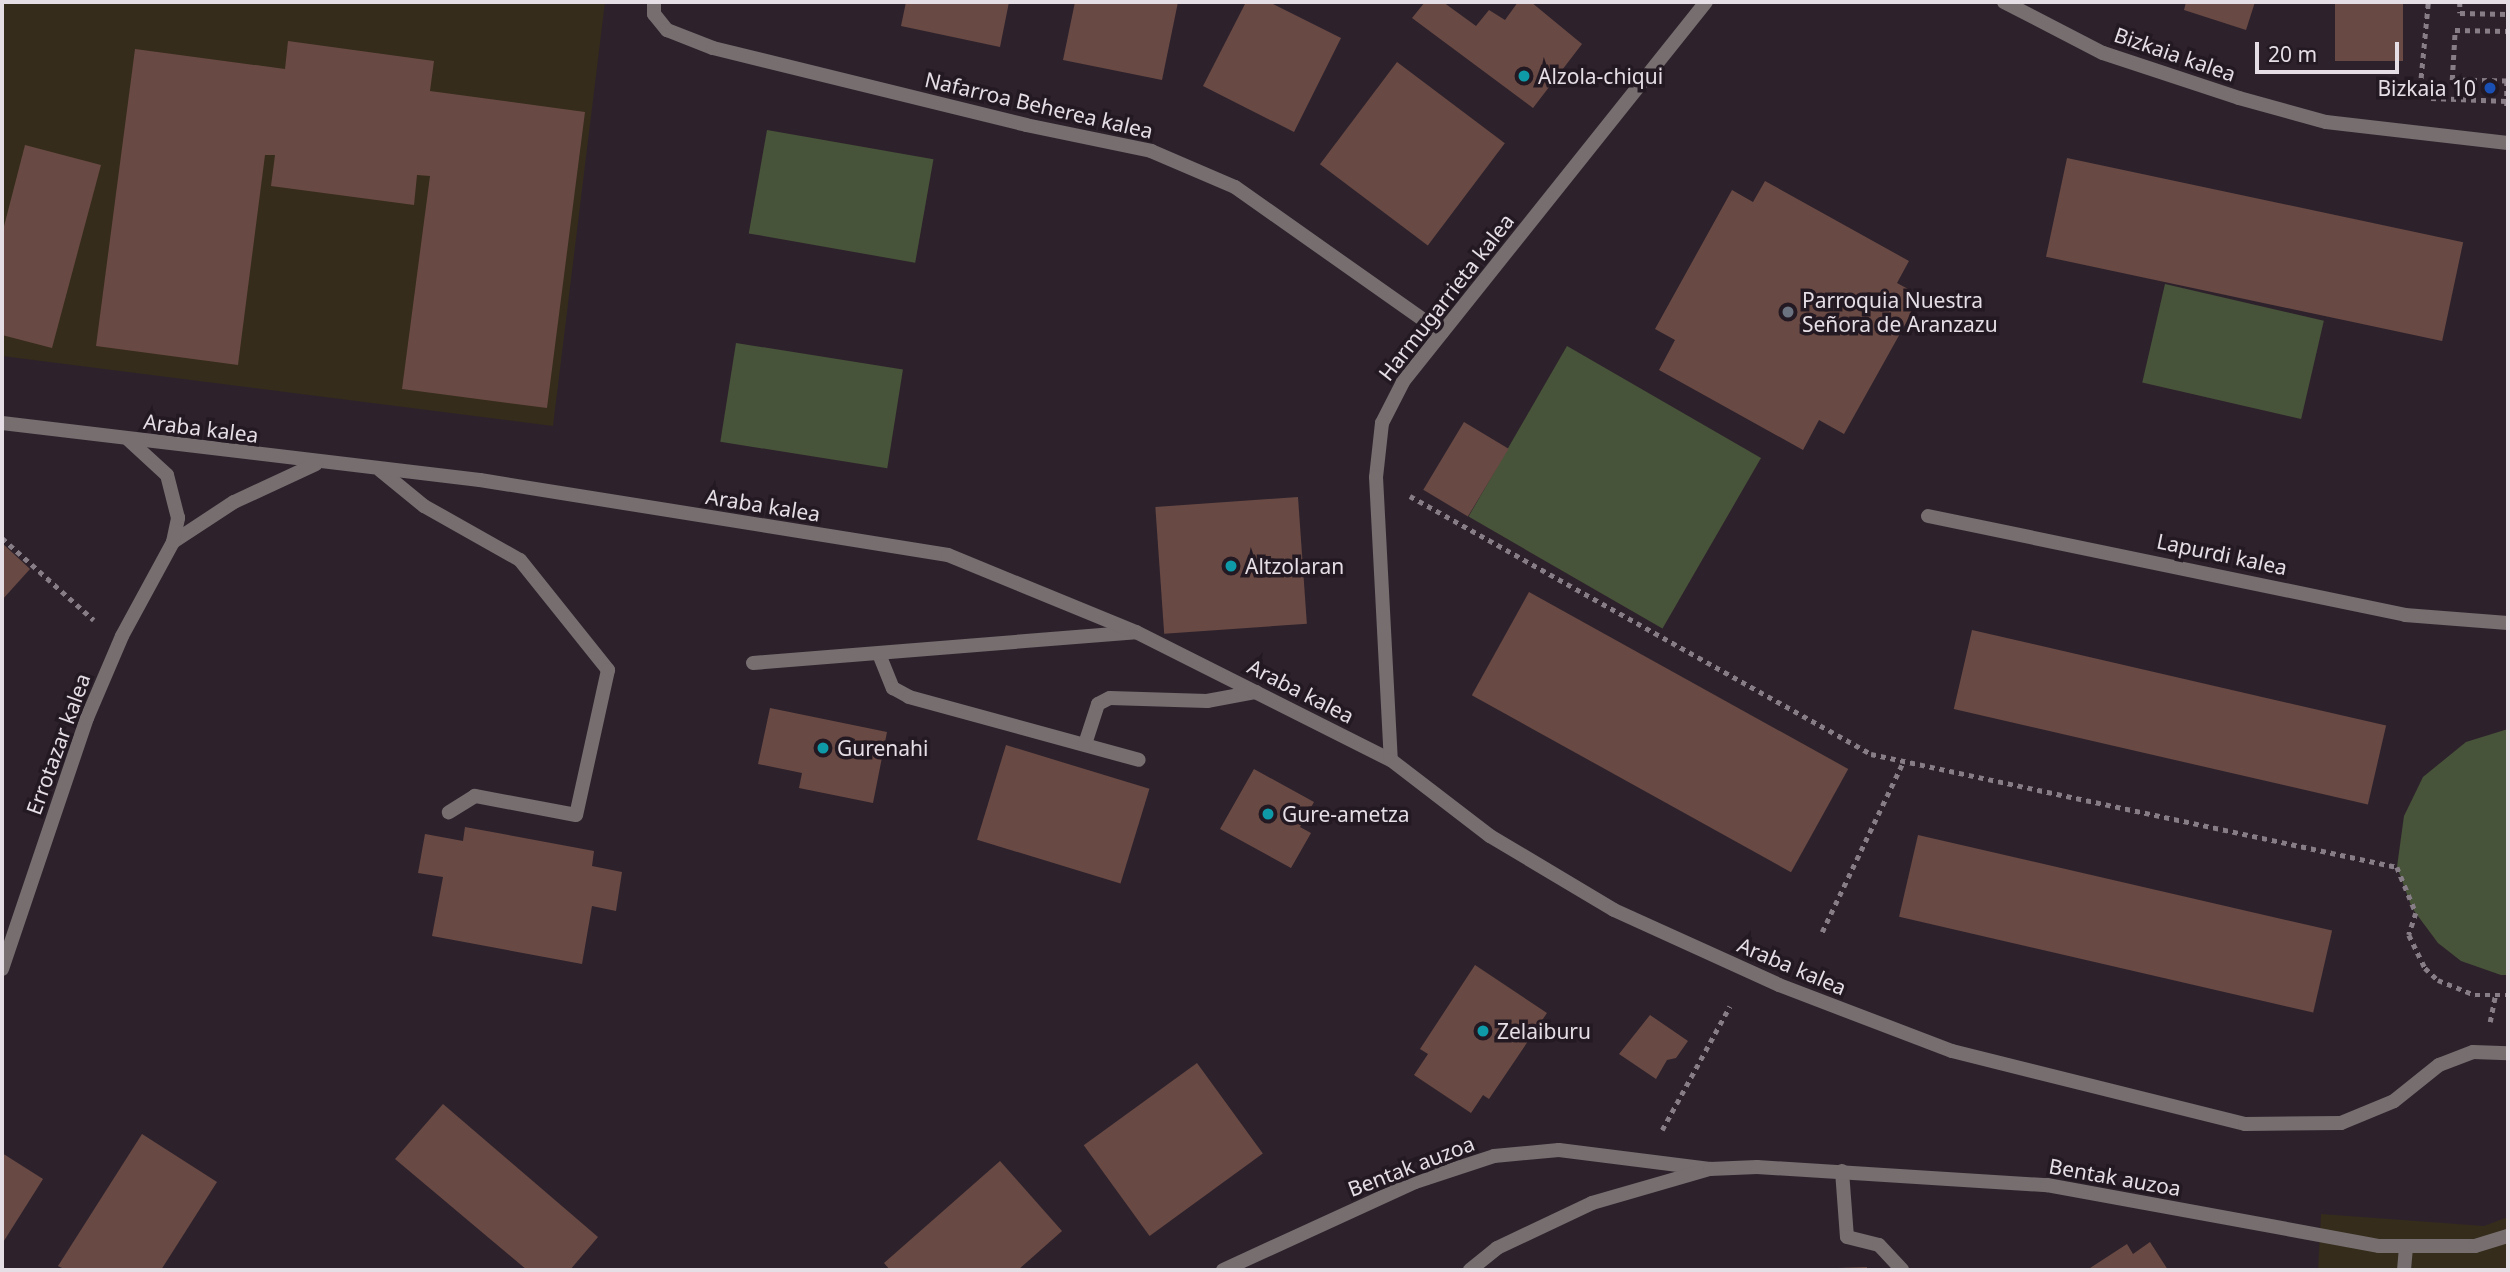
<!DOCTYPE html>
<meta charset="utf-8">
<style>
body{margin:0}
#map{position:relative;width:2510px;height:1272px;overflow:hidden;background:#2d222c;font-family:"Noto Sans",sans-serif}
div>[style]{position:absolute}
.industrial>*{inset:0;background:#352c1c}
.green>*{inset:0;background:#485439;transform-origin:0 0}
.building>*{inset:0;background:#694943;transform-origin:0 0}
.path>*{height:4.5px;margin-top:-2.25px;transform-origin:0;background:repeating-linear-gradient(90deg,#877d86 0 5px,transparent 0 10px)}
.service>*{height:14px;margin:-7px;padding:0 7px;transform-origin:7px;border-radius:7px;background:#766e6f}
.pedestrian>*{height:14px;margin:-7px;padding:0 7px;transform-origin:7px;border-radius:7px;background:#766e6f}
.minor>*{height:14px;margin:-7px;padding:0 7px;transform-origin:7px;border-radius:7px;background:#766e6f}
.tertiary>*{height:14px;margin:-7px;padding:0 7px;transform-origin:7px;border-radius:7px;background:#766e6f}
.dots>*{width:19px;height:19px;translate:-50% -50%;box-sizing:border-box;border:4px solid #231923;border-radius:50%}
span{translate:-50% -50%;white-space:nowrap;text-align:center;line-height:1.15;-webkit-text-stroke:7px #231923;paint-order:stroke}
.street-label{font-size:21px;color:#e5dee5}
.poi-label{font-size:21px;color:#e5dee5}
.left{translate:0 -50%;text-align:left}
.right{translate:-100% -50%;text-align:right}
.frame{position:absolute;inset:0;border:4px solid #e5dee5;pointer-events:none}
.scale{position:absolute;left:2255px;top:42px;width:144px;height:32px;box-sizing:border-box;border:4px solid #e5dee5;border-top:0;padding-left:9px;font-size:21px;line-height:24px;white-space:nowrap;color:#e5dee5;-webkit-text-stroke:5px #231923;paint-order:stroke}
</style>
<div id="map">
<div class="industrial">
<div style="clip-path:polygon(2px 2px,605px 2px,553px 426px,2px 356px)"></div>
<div style="clip-path:polygon(2321px 1214px,2484px 1226px,2508px 1217px,2508px 1270px,2318px 1270px)"></div>
</div>
<div class="green">
<div style="left:767px;top:130px;width:169px;height:105px;rotate:10deg"></div>
<div style="left:2165px;top:284px;width:163px;height:101px;rotate:13deg"></div>
<div style="left:736px;top:343px;width:169px;height:100px;rotate:9deg"></div>
<div style="left:1567px;top:346px;width:224px;height:197px;rotate:30deg"></div>
<div style="clip-path:polygon(2508px 729px,2508px 975px,2501px 975px,2461px 961px,2438px 943px,2412px 908px,2397px 867px,2404px 816px,2423px 777px,2466px 742px)"></div>
</div>
<div class="building">
<div style="clip-path:polygon(906px 2px,1009px 2px,1000px 47px,901px 26px)"></div>
<div style="clip-path:polygon(1075px 2px,1178px 2px,1162px 80px,1063px 60px)"></div>
<div style="clip-path:polygon(1246px 2px,1269px 2px,1341px 38px,1294px 132px,1203px 86px)"></div>
<div style="clip-path:polygon(1425px 2px,1443px 2px,1476px 26px,1489px 10px,1505px 20px,1518px 2px,1531px 2px,1582px 44px,1533px 108px,1412px 18px)"></div>
<div style="clip-path:polygon(2186px 2px,2255px 2px,2246px 30px,2184px 10px)"></div>
<div style="left:2335px;top:2px;width:68px;height:59px"></div>
<div style="clip-path:polygon(288px 41px,434px 61px,430px 91px,585px 112px,547px 408px,402px 389px,430px 176px,417px 175px,414px 205px,271px 186px,275px 155px,265px 155px,238px 365px,96px 346px,135px 49px,285px 69px)"></div>
<div style="left:1397px;top:62px;width:135px;height:128px;rotate:37deg"></div>
<div style="clip-path:polygon(25px 145px,101px 165px,52px 348px,2px 335px,2px 234px)"></div>
<div style="left:2067px;top:158px;width:405px;height:101px;rotate:12deg"></div>
<div style="clip-path:polygon(1765px 181px,1909px 261px,1897px 283px,1921px 296px,1844px 434px,1819px 420px,1803px 450px,1659px 370px,1675px 340px,1655px 329px,1732px 190px,1753px 202px)"></div>
<div style="left:1464px;top:422px;width:52px;height:79px;rotate:31deg"></div>
<div style="left:1298px;top:497px;width:127px;height:143px;rotate:86deg"></div>
<div style="clip-path:polygon(2px 543px,30px 569px,2px 600px)"></div>
<div style="left:1529px;top:592px;width:365px;height:118px;rotate:29deg"></div>
<div style="left:1972px;top:630px;width:425px;height:81px;rotate:13deg"></div>
<div style="clip-path:polygon(770px 708px,887px 732px,873px 803px,799px 788px,802px 773px,758px 764px)"></div>
<div style="left:1006px;top:745px;width:150px;height:99px;rotate:17deg"></div>
<div style="clip-path:polygon(1254px 769px,1314px 802px,1300px 827px,1311px 833px,1291px 868px,1220px 829px)"></div>
<div style="clip-path:polygon(465px 827px,594px 851px,592px 866px,622px 872px,616px 911px,592px 906px,582px 964px,432px 936px,443px 877px,418px 873px,425px 834px,463px 841px)"></div>
<div style="left:1918px;top:835px;width:425px;height:84px;rotate:13deg"></div>
<div style="clip-path:polygon(1475px 965px,1547px 1013px,1489px 1099px,1483px 1095px,1471px 1113px,1414px 1075px,1428px 1054px,1420px 1049px)"></div>
<div style="clip-path:polygon(1650px 1015px,1688px 1041px,1676px 1058px,1667px 1060px,1656px 1079px,1619px 1054px)"></div>
<div style="left:1197px;top:1063px;width:112px;height:140px;rotate:54deg"></div>
<div style="clip-path:polygon(443px 1104px,598px 1237px,570px 1270px,527px 1270px,395px 1159px)"></div>
<div style="clip-path:polygon(142px 1134px,217px 1182px,161px 1270px,66px 1270px,58px 1266px)"></div>
<div style="clip-path:polygon(2px 1153px,43px 1179px,2px 1244px)"></div>
<div style="clip-path:polygon(1000px 1161px,1062px 1231px,1018px 1270px,890px 1270px,884px 1263px)"></div>
<div style="clip-path:polygon(2150px 1242px,2168px 1270px,2087px 1270px,2127px 1244px,2133px 1254px)"></div>
<div style="clip-path:polygon(1867px 1267px,1867px 1270px,1837px 1270px,1837px 1268px)"></div>
</div>
<div class="path">
<div style="left:2460px;top:2px;width:11px;rotate:90deg"></div>
<div style="left:2460px;top:13px;width:48px;rotate:1.2deg"></div>
<div style="left:2507px;top:81px;width:55px;rotate:-179deg"></div>
<div style="left:2452px;top:80px;width:50px;rotate:-86.6deg"></div>
<div style="left:2455px;top:30px;width:53px;rotate:1.1deg"></div>
<div style="left:2507px;top:81px;width:29px;rotate:90deg"></div>
<div style="left:2419px;top:98px;width:96px;rotate:-84.6deg"></div>
<div style="left:2431px;top:98px;width:76px;rotate:2.3deg"></div>
<div style="left:1410px;top:496px;width:528px;rotate:29.23deg"></div>
<div style="left:1871px;top:754px;width:538px;rotate:12.12deg"></div>
<div style="left:2397px;top:867px;width:50px;rotate:67.6deg"></div>
<div style="left:2416px;top:913px;width:23px;rotate:108deg"></div>
<div style="left:2409px;top:935px;width:37px;rotate:64deg"></div>
<div style="left:2425px;top:968px;width:18px;rotate:43deg"></div>
<div style="left:2438px;top:980px;width:40px;rotate:22deg"></div>
<div style="left:2475px;top:995px;width:33px"></div>
<div style="left:2px;top:538px;width:123px;rotate:41.7deg"></div>
<div style="left:1822px;top:932px;width:188px;rotate:-64.5deg"></div>
<div style="left:2490px;top:1022px;width:26px;rotate:-79deg"></div>
<div style="left:1662px;top:1130px;width:141px;rotate:-61.3deg"></div>
</div>
<div class="service">
<div style="left:380px;top:470px;width:57px;rotate:39.3deg"></div>
<div style="left:424px;top:506px;width:110px;rotate:29.4deg"></div>
<div style="left:520px;top:560px;width:141px;rotate:51.3deg"></div>
<div style="left:608px;top:670px;width:148px;rotate:102.4deg"></div>
<div style="left:576px;top:815px;width:103px;rotate:-169.3deg"></div>
<div style="left:475px;top:796px;width:31px;rotate:148deg"></div>
<div style="left:879px;top:654px;width:37px;rotate:68deg"></div>
<div style="left:893px;top:688px;width:18px;rotate:29deg"></div>
<div style="left:909px;top:697px;width:238px;rotate:15.3deg"></div>
<div style="left:753px;top:663px;width:384px;rotate:-4.6deg"></div>
<div style="left:1085px;top:744px;width:42px;rotate:-72deg"></div>
<div style="left:1098px;top:704px;width:13px;rotate:-27deg"></div>
<div style="left:1110px;top:698px;width:97px;rotate:1.8deg"></div>
<div style="left:1207px;top:701px;width:50px;rotate:-10.4deg"></div>
<div style="left:1842px;top:1171px;width:66px;rotate:85.7deg"></div>
<div style="left:1847px;top:1237px;width:33px;rotate:14deg"></div>
<div style="left:1879px;top:1245px;width:34px;rotate:47deg"></div>
<div style="left:2404px;top:1270px;width:24px;rotate:-85deg"></div>
</div>
<div class="pedestrian">
<div style="left:480px;top:480px;width:474px;rotate:9.1deg"></div>
<div style="left:948px;top:555px;width:203px;rotate:22.3deg"></div>
<div style="left:1136px;top:632px;width:285px;rotate:26.7deg"></div>
</div>
<div class="minor">
<div style="left:654px;top:2px;width:12px;rotate:90deg"></div>
<div style="left:654px;top:14px;width:21px;rotate:51deg"></div>
<div style="left:667px;top:30px;width:49px;rotate:21.4deg"></div>
<div style="left:713px;top:48px;width:322px;rotate:13.8deg"></div>
<div style="left:1026px;top:125px;width:128px;rotate:11.7deg"></div>
<div style="left:1151px;top:151px;width:91px;rotate:23.2deg"></div>
<div style="left:1235px;top:187px;width:253px;rotate:35.2deg"></div>
<div style="left:1706px;top:2px;width:486px;rotate:128.6deg"></div>
<div style="left:1403px;top:382px;width:46px;rotate:117.1deg"></div>
<div style="left:1382px;top:423px;width:54px;rotate:96.3deg"></div>
<div style="left:1376px;top:477px;width:283px;rotate:87deg"></div>
<div style="left:1391px;top:760px;width:125px;rotate:37.5deg"></div>
<div style="left:1490px;top:836px;width:144px;rotate:30.8deg"></div>
<div style="left:1614px;top:910px;width:181px;rotate:24.4deg"></div>
<div style="left:1779px;top:985px;width:185px;rotate:20.9deg"></div>
<div style="left:1952px;top:1051px;width:302px;rotate:14deg"></div>
<div style="left:2245px;top:1124px;width:96px;rotate:-0.6deg"></div>
<div style="left:2341px;top:1123px;width:57px;rotate:-22.5deg"></div>
<div style="left:2394px;top:1101px;width:58px;rotate:-38.7deg"></div>
<div style="left:2439px;top:1065px;width:36px;rotate:-21deg"></div>
<div style="left:2473px;top:1052px;width:35px;rotate:2deg"></div>
<div style="left:2004px;top:2px;width:111px;rotate:27.3deg"></div>
<div style="left:2103px;top:53px;width:143px;rotate:18.3deg"></div>
<div style="left:2239px;top:98px;width:90px;rotate:15.4deg"></div>
<div style="left:2326px;top:122px;width:183px;rotate:6.6deg"></div>
<div style="left:2px;top:423px;width:481px;rotate:6.8deg"></div>
<div style="left:1928px;top:516px;width:487px;rotate:11.7deg"></div>
<div style="left:2405px;top:615px;width:103px;rotate:4.4deg"></div>
<div style="left:173px;top:542px;width:73px;rotate:-33.3deg"></div>
<div style="left:234px;top:502px;width:90px;rotate:-24.9deg"></div>
<div style="left:2px;top:969px;width:265px;rotate:-71.3deg"></div>
<div style="left:87px;top:718px;width:89px;rotate:-66.9deg"></div>
<div style="left:122px;top:636px;width:107px;rotate:-61.5deg"></div>
<div style="left:173px;top:542px;width:25px;rotate:-78deg"></div>
<div style="left:178px;top:518px;width:44px;rotate:-104.3deg"></div>
<div style="left:167px;top:475px;width:52px;rotate:-137.4deg"></div>
<div style="left:1223px;top:1270px;width:211px;rotate:-24.6deg"></div>
<div style="left:1415px;top:1182px;width:83px;rotate:-18.2deg"></div>
<div style="left:1494px;top:1156px;width:65px;rotate:-5.3deg"></div>
<div style="left:1559px;top:1150px;width:152px;rotate:7.2deg"></div>
</div>
<div class="tertiary">
<div style="left:1470px;top:1270px;width:35px;rotate:-39deg"></div>
<div style="left:1497px;top:1248px;width:105px;rotate:-25.3deg"></div>
<div style="left:1592px;top:1203px;width:123px;rotate:-16.1deg"></div>
<div style="left:1710px;top:1169px;width:47px;rotate:-2.4deg"></div>
<div style="left:1757px;top:1167px;width:291px;rotate:3.6deg"></div>
<div style="left:2047px;top:1185px;width:338px;rotate:10.4deg"></div>
<div style="left:2379px;top:1246px;width:96px"></div>
<div style="left:2475px;top:1246px;width:34px;rotate:-17deg"></div>
</div>
<div class="dots">
<div style="left:1524px;top:76px;background:#0f9aa8"></div>
<div style="left:2490px;top:88px;background:#1a4fb4"></div>
<div style="left:1788px;top:312px;background:#6b7280"></div>
<div style="left:1231px;top:566px;background:#0f9aa8"></div>
<div style="left:823px;top:748px;background:#0f9aa8"></div>
<div style="left:1268px;top:814px;background:#0f9aa8"></div>
<div style="left:1483px;top:1031px;background:#0f9aa8"></div>
</div>
<div class="street-label">
<span style="left:2175px;top:54px;rotate:19deg">Bizkaia kalea</span>
<span style="left:1039px;top:105px;rotate:13deg">Nafarroa Beherea kalea</span>
<span style="left:1446px;top:297px;rotate:-52deg">Harmugarrieta kalea</span>
<span style="left:201px;top:428px;rotate:7deg">Araba kalea</span>
<span style="left:763px;top:505px;rotate:9deg">Araba kalea</span>
<span style="left:2222px;top:554px;rotate:12deg">Lapurdi kalea</span>
<span style="left:1301px;top:691px;rotate:27deg">Araba kalea</span>
<span style="left:58px;top:744px;rotate:-70deg">Errotazar kalea</span>
<span style="left:1792px;top:966px;rotate:23deg">Araba kalea</span>
<span style="left:1411px;top:1166px;rotate:-21deg">Bentak auzoa</span>
<span style="left:2115px;top:1177px;rotate:10deg">Bentak auzoa</span>
</div>
<div class="poi-label">
<span class="left" style="left:1538px;top:76px">Alzola-chiqui</span>
<span class="right" style="left:2476px;top:88px">Bizkaia 10</span>
<span class="left" style="left:1802px;top:312px">Parroquia Nuestra<br>Señora de Aranzazu</span>
<span class="left" style="left:1245px;top:566px">Altzolaran</span>
<span class="left" style="left:837px;top:748px">Gurenahi</span>
<span class="left" style="left:1282px;top:814px">Gure-ametza</span>
<span class="left" style="left:1497px;top:1031px">Zelaiburu</span>
</div>
<div class="frame"></div>
<div class="scale">20 m</div>
</div>
